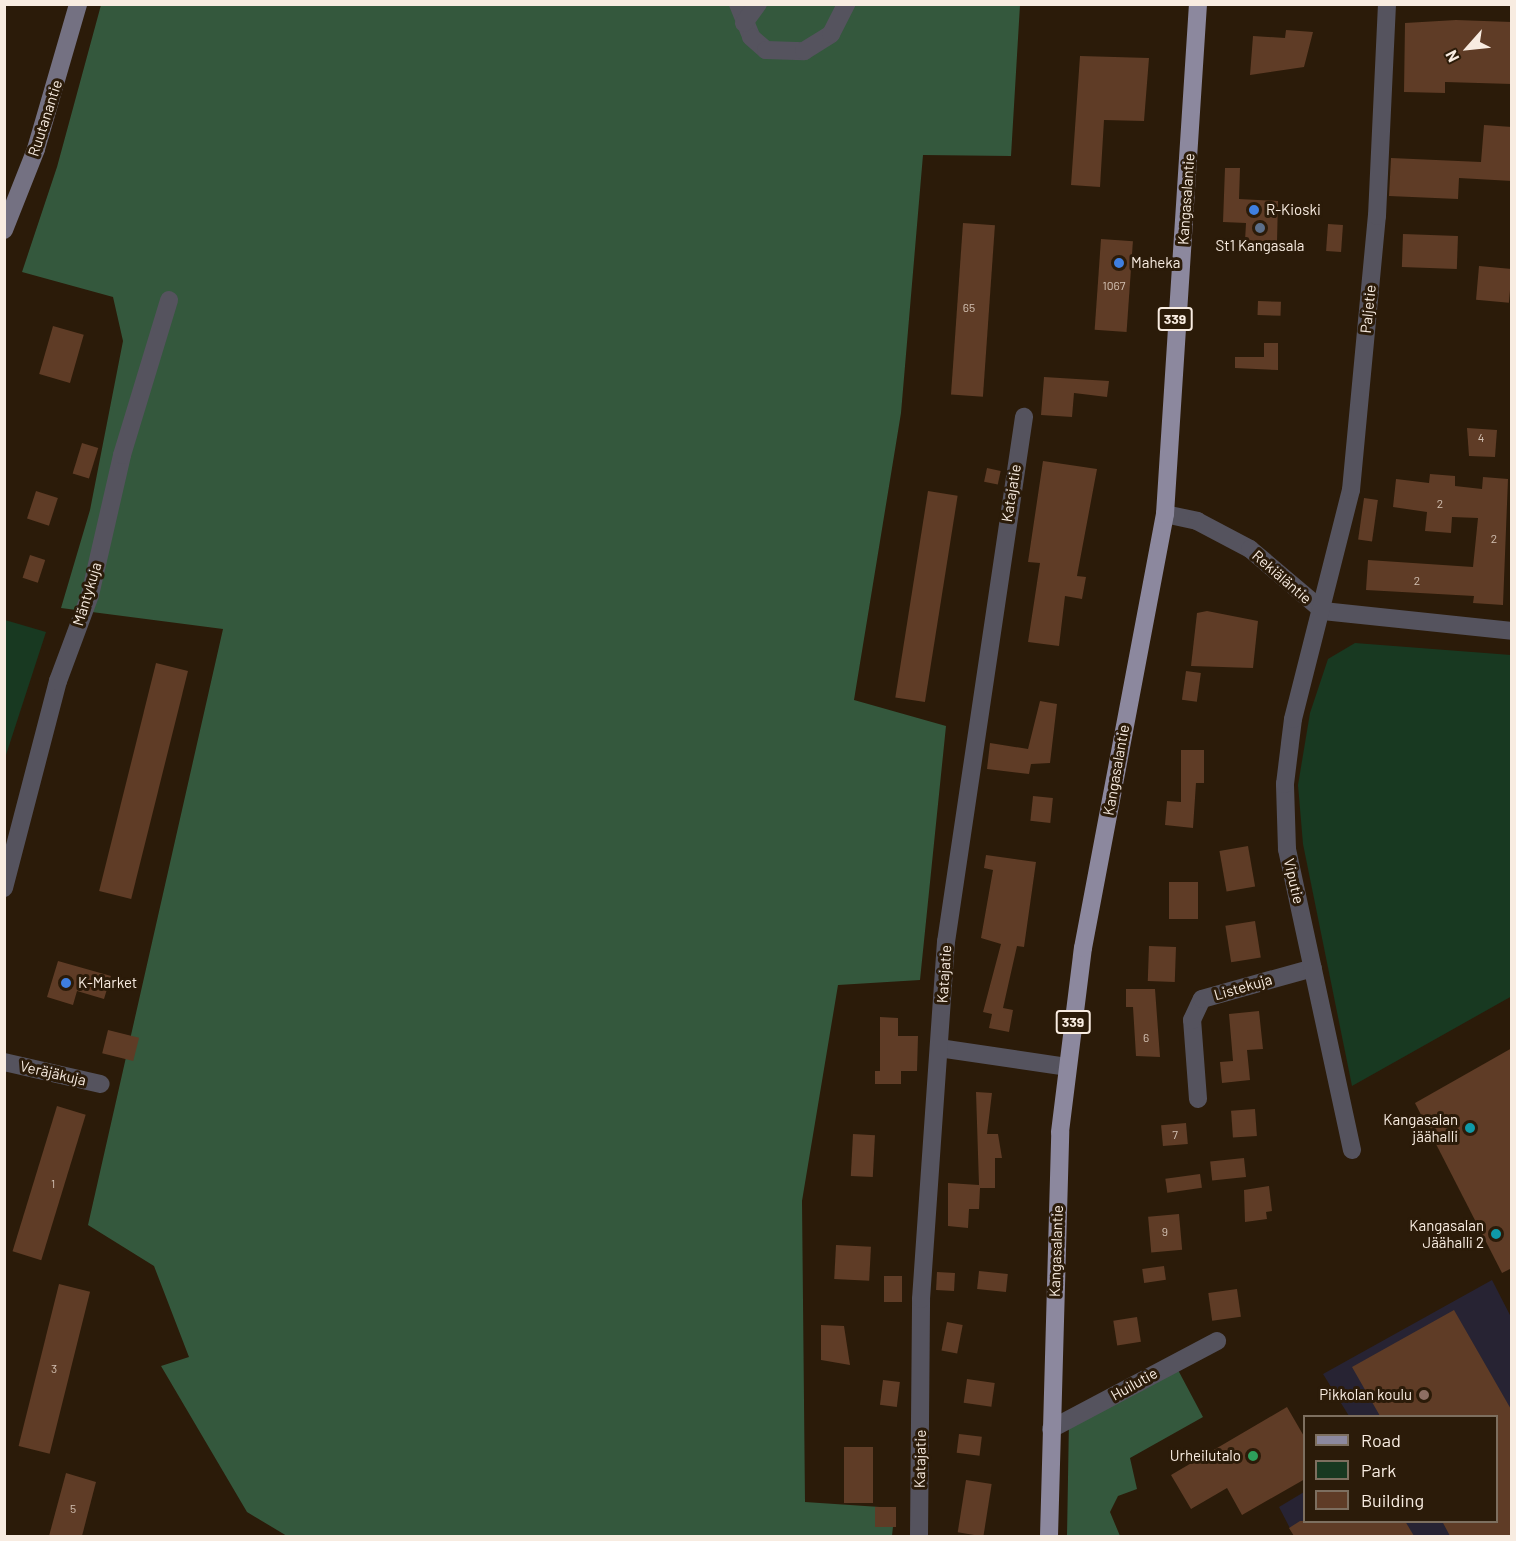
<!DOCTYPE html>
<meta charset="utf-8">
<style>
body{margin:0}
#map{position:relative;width:1516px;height:1541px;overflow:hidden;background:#2b1b09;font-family:Barlow,sans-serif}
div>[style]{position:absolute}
.education>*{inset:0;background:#272333}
.green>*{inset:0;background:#183921}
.forest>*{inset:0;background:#34583d}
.building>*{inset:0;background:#5f3c26;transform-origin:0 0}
.street>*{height:18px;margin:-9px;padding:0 9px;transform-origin:9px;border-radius:9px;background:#55535e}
.secondary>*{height:18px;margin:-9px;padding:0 9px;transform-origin:9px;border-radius:9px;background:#747182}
.primary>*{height:18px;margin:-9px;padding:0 9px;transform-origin:9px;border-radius:9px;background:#8c889e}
.dots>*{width:16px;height:16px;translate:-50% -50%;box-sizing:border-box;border:3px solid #2b1b09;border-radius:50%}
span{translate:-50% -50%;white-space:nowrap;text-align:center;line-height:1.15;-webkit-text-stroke:6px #2b1b09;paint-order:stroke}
.number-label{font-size:12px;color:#d2c0b2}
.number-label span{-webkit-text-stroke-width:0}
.shield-label span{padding:2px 4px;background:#2b1b09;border:2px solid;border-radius:4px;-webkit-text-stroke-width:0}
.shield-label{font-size:14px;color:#f8ece1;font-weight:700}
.street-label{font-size:15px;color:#f8ece1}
.poi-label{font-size:15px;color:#f8ece1}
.left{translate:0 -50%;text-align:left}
.right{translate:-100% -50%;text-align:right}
.frame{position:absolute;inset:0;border:6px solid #f8ece1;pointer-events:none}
.legend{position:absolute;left:1303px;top:1415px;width:195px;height:108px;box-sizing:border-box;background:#2b1b09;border:2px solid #7d6f5f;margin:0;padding:8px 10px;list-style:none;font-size:18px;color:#f8ece1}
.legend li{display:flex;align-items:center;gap:12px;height:30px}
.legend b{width:30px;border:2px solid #7d6f5f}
.north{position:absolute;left:1438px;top:18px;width:60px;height:60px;-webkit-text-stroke:4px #2b1b09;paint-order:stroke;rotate:243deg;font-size:16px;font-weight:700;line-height:24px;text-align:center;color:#f8ece1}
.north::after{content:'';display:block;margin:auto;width:21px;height:27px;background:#f8ece1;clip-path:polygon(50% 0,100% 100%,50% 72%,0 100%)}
</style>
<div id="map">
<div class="education">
<div style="clip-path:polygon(1492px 1280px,1511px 1317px,1511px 1536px,1294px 1536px,1279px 1507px,1304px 1492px,1304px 1522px,1496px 1522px,1496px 1416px,1349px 1416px,1323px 1374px)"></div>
</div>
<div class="green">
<div style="clip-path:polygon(5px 620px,46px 632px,5px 758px,4px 620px)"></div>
<div style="clip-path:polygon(1355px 643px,1511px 655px,1512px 996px,1352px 1086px,1303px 844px,1298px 785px,1310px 713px,1328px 659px)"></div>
</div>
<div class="forest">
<div style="clip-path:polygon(101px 5px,1020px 5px,1011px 156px,923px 155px,901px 413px,854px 700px,946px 726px,920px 980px,838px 985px,802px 1201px,805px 1502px,895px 1508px,892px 1536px,287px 1536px,247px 1512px,161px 1366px,189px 1357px,154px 1266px,88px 1225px,223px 629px,61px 608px,90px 510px,123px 341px,113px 297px,22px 272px,57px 167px)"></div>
<div style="clip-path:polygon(1178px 1370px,1203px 1417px,1130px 1458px,1137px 1489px,1118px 1496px,1110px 1512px,1120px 1536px,1067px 1536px,1069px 1420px)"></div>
</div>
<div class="building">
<div style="clip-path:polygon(1456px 20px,1512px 22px,1512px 84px,1445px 82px,1445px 93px,1404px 92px,1405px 23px)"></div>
<div style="clip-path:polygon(1286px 30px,1313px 32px,1304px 67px,1250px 75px,1253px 36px,1285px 38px)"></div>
<div style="clip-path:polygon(1080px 56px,1149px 58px,1144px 121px,1104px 120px,1100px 187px,1071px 185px)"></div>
<div style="clip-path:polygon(1484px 125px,1512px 127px,1512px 181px,1459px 178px,1458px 199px,1389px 196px,1391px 158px,1481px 162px)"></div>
<div style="clip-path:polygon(1225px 168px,1240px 168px,1239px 199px,1278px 201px,1277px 242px,1245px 241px,1246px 223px,1223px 222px)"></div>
<div style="left:963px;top:223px;width:32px;height:172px;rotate:4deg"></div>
<div style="left:1328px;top:224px;width:15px;height:27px;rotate:4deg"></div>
<div style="left:1403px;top:234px;width:55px;height:33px;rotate:2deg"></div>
<div style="left:1101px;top:239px;width:32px;height:91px;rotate:4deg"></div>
<div style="left:1479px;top:266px;width:33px;height:34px;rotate:5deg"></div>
<div style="left:1258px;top:301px;width:23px;height:14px;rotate:2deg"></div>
<div style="left:53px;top:326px;width:32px;height:50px;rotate:16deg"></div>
<div style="clip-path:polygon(1264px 343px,1278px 343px,1278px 370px,1235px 368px,1235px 357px,1264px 357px)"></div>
<div style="clip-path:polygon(1044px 377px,1109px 381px,1107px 397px,1074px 393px,1072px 417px,1041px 415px)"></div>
<div style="clip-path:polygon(1467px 428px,1497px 430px,1495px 457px,1469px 456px)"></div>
<div style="left:82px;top:443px;width:17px;height:32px;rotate:17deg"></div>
<div style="clip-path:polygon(1043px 461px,1097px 469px,1077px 576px,1086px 577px,1082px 599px,1065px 596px,1059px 646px,1028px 642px,1040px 563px,1028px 562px)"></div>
<div style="left:987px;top:468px;width:14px;height:14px;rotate:12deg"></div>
<div style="clip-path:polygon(1430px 474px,1455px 476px,1455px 486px,1482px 489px,1483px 477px,1508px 479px,1503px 605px,1473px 603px,1474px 596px,1366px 590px,1368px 560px,1473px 567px,1478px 518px,1452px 517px,1451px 533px,1425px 531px,1427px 512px,1393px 507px,1396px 479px,1429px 483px)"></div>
<div style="left:36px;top:491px;width:23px;height:29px;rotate:18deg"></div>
<div style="left:928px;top:491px;width:30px;height:209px;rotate:9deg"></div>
<div style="left:1364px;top:498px;width:14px;height:42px;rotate:8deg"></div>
<div style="left:30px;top:555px;width:16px;height:24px;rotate:18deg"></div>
<div style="clip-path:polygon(1207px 611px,1258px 621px,1253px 668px,1191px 666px,1197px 613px)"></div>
<div style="left:156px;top:663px;width:33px;height:235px;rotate:14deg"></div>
<div style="left:1186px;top:671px;width:15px;height:29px;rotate:8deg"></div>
<div style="clip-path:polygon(1040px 701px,1057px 704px,1050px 763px,1031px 764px,1029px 774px,987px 769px,990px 743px,1028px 749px)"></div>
<div style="clip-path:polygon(1181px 750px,1204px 750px,1204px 783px,1196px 783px,1193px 828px,1165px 825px,1167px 801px,1181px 802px)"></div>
<div style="left:1033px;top:796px;width:20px;height:25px;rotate:6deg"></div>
<div style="left:1248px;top:846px;width:41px;height:29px;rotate:80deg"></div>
<div style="clip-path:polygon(986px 855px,1036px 862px,1024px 947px,1017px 946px,1003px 1008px,1013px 1010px,1009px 1032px,989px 1028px,992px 1014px,983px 1012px,1001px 944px,981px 938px,993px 870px,984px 868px)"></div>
<div style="left:1169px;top:882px;width:29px;height:37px"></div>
<div style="left:1255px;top:921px;width:37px;height:30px;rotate:81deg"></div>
<div style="left:1149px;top:946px;width:27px;height:35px;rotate:2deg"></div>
<div style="clip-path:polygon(58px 961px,111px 976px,104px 999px,77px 991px,73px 1005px,47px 997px)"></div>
<div style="clip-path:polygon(1126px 989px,1155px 989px,1160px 1057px,1136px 1056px,1133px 1007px,1126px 1007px)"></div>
<div style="clip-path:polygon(1259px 1011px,1263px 1049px,1247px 1050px,1250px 1080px,1222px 1083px,1220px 1062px,1233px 1061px,1229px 1014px)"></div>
<div style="clip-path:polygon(880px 1017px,898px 1018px,898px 1036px,918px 1036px,917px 1071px,901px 1071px,901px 1084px,875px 1084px,875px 1071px,880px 1071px)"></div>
<div style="left:108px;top:1030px;width:32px;height:24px;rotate:14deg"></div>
<div style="clip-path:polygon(1512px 1048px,1512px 1268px,1502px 1273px,1415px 1103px)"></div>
<div style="clip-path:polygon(976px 1092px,992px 1093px,987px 1134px,998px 1134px,1002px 1158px,995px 1158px,995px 1188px,980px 1188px,979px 1209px,969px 1209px,968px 1228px,948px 1226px,948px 1183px,979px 1185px)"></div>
<div style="left:57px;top:1106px;width:30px;height:152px;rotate:17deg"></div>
<div style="left:1255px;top:1109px;width:27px;height:24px;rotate:86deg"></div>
<div style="left:1186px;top:1123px;width:21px;height:25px;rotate:85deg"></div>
<div style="left:853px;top:1134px;width:22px;height:42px;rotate:3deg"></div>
<div style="left:1244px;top:1158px;width:19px;height:34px;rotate:84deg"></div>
<div style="left:1200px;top:1174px;width:14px;height:35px;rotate:82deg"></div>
<div style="clip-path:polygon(1269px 1186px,1272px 1211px,1266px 1212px,1267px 1219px,1245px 1222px,1244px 1190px)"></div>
<div style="left:1179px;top:1214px;width:36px;height:31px;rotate:85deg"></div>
<div style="left:836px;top:1245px;width:35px;height:34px;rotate:3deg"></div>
<div style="left:1164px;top:1266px;width:14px;height:22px;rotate:82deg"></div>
<div style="left:979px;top:1271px;width:29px;height:18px;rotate:6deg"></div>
<div style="left:937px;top:1272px;width:18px;height:18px;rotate:3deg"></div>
<div style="left:884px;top:1276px;width:18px;height:26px"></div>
<div style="left:59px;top:1284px;width:32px;height:167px;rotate:14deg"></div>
<div style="left:1237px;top:1289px;width:28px;height:29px;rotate:82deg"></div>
<div style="clip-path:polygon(1454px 1310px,1512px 1411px,1512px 1536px,1450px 1536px,1442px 1521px,1497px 1521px,1497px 1416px,1380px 1416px,1352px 1367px)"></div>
<div style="left:1137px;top:1317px;width:25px;height:24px;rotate:81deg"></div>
<div style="left:947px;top:1322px;width:16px;height:29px;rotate:11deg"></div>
<div style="clip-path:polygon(821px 1325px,844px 1326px,850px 1365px,821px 1360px)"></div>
<div style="left:967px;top:1379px;width:28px;height:24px;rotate:8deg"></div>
<div style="left:883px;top:1380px;width:17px;height:25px;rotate:7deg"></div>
<div style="clip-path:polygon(1287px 1407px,1305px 1438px,1305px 1479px,1242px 1515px,1227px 1488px,1191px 1509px,1171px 1475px)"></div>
<div style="left:959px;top:1434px;width:23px;height:19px;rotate:7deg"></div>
<div style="left:844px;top:1447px;width:29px;height:56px"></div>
<div style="clip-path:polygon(66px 1473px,96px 1482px,82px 1536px,49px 1536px)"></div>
<div style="left:966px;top:1480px;width:26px;height:53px;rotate:9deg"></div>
<div style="left:875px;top:1507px;width:21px;height:20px"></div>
<div style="clip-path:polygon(1300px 1521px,1405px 1521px,1414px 1536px,1294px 1536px,1289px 1528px)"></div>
</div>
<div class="street">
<div style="left:738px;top:4px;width:35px;rotate:68deg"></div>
<div style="left:751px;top:37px;width:20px;rotate:41deg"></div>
<div style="left:766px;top:50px;width:38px;rotate:2deg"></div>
<div style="left:804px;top:51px;width:32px;rotate:-32deg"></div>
<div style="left:831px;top:34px;width:34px;rotate:-63deg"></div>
<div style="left:744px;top:23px;width:24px;rotate:-54deg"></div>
<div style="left:1165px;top:514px;width:33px;rotate:12deg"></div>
<div style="left:1197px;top:521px;width:60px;rotate:27.8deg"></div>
<div style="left:1250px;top:549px;width:96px;rotate:40.3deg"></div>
<div style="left:1323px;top:611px;width:190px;rotate:6deg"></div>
<div style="left:4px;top:888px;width:214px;rotate:-75.4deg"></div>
<div style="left:58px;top:681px;width:92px;rotate:-69.6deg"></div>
<div style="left:90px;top:595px;width:144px;rotate:-77.1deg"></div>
<div style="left:122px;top:455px;width:162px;rotate:-73.1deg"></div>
<div style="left:939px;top:1048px;width:129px;rotate:8.4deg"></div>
<div style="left:4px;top:1062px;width:99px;rotate:12.8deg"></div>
<div style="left:1198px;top:1099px;width:79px;rotate:-94.3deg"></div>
<div style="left:1192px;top:1020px;width:23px;rotate:-65deg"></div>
<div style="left:1202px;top:999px;width:115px;rotate:-15.6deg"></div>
<div style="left:1352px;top:1150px;width:308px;rotate:-102.2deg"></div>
<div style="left:1287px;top:849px;width:65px;rotate:-91.8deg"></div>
<div style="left:1285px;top:784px;width:65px;rotate:-83deg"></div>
<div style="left:1293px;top:719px;width:236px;rotate:-75.8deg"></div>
<div style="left:1351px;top:490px;width:275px;rotate:-84.6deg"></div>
<div style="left:1377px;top:216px;width:212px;rotate:-87.3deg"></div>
<div style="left:1051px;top:1429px;width:188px;rotate:-27.9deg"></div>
<div style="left:919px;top:1536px;width:237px;rotate:-89.5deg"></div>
<div style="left:921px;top:1299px;width:358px;rotate:-86deg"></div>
<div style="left:946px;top:942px;width:531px;rotate:-81.55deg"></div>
</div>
<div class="secondary">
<div style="left:4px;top:230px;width:87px;rotate:-68.4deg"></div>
<div style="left:36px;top:149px;width:151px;rotate:-73.8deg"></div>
</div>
<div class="primary">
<div style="left:1049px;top:1536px;width:404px;rotate:-88.4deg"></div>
<div style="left:1060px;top:1132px;width:185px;rotate:-82.9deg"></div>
<div style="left:1083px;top:948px;width:442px;rotate:-79.3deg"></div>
<div style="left:1165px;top:514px;width:511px;rotate:-86.3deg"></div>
</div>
<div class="dots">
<div style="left:1254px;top:210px;background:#3f7fe0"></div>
<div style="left:1260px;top:228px;background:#5c6f8a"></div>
<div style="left:1119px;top:263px;background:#3f7fe0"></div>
<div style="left:66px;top:983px;background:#3f7fe0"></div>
<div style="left:1470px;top:1128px;background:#0f9aa8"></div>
<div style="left:1496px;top:1234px;background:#0f9aa8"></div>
<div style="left:1424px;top:1395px;background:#8d6e63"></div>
<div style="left:1253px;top:1456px;background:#2e9e5b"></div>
</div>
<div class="number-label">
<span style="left:1114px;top:286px">1067</span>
<span style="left:969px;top:308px">65</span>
<span style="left:1481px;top:438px">4</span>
<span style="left:1440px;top:504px">2</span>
<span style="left:1494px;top:539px">2</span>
<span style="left:1417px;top:581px">2</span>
<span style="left:1146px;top:1038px">6</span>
<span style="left:1175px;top:1135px">7</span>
<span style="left:53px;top:1184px">1</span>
<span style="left:1165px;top:1232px">9</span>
<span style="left:54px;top:1369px">3</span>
<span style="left:73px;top:1509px">5</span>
</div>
<div class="shield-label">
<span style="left:1175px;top:319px">339</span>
<span style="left:1073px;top:1022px">339</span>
</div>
<div class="street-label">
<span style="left:45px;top:118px;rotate:-72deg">Ruutanantie</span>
<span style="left:1186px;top:199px;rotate:-86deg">Kangasalantie</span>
<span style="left:1368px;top:309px;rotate:-84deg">Paljetie</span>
<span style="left:1011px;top:493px;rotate:-81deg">Katajatie</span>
<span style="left:1282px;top:577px;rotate:41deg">Rekiäläntie</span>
<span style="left:87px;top:594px;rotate:-73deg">Mäntykuja</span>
<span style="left:1116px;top:770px;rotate:-80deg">Kangasalantie</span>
<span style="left:1294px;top:881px;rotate:77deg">Viputie</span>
<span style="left:944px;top:974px;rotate:-86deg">Katajatie</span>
<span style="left:1243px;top:987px;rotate:-16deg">Listekuja</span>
<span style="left:53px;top:1073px;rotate:13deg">Veräjäkuja</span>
<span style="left:1056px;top:1251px;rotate:-88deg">Kangasalantie</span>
<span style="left:1134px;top:1384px;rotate:-29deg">Huilutie</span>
<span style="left:920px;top:1459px;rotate:-89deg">Katajatie</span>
</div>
<div class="poi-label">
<span class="left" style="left:1266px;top:210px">R-Kioski</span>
<span style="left:1260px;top:246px">St1 Kangasala</span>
<span class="left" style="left:1131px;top:263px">Maheka</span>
<span class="left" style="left:78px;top:983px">K-Market</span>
<span class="right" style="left:1458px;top:1128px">Kangasalan<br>jäähalli</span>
<span class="right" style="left:1484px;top:1234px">Kangasalan<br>Jäähalli 2</span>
<span class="right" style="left:1412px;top:1395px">Pikkolan koulu</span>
<span class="right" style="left:1241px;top:1456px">Urheilutalo</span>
</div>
<div class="frame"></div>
<ul class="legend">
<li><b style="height:8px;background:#8c889e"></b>Road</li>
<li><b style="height:16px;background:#183921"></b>Park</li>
<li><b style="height:16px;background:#5f3c26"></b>Building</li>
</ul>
<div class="north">N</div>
</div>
